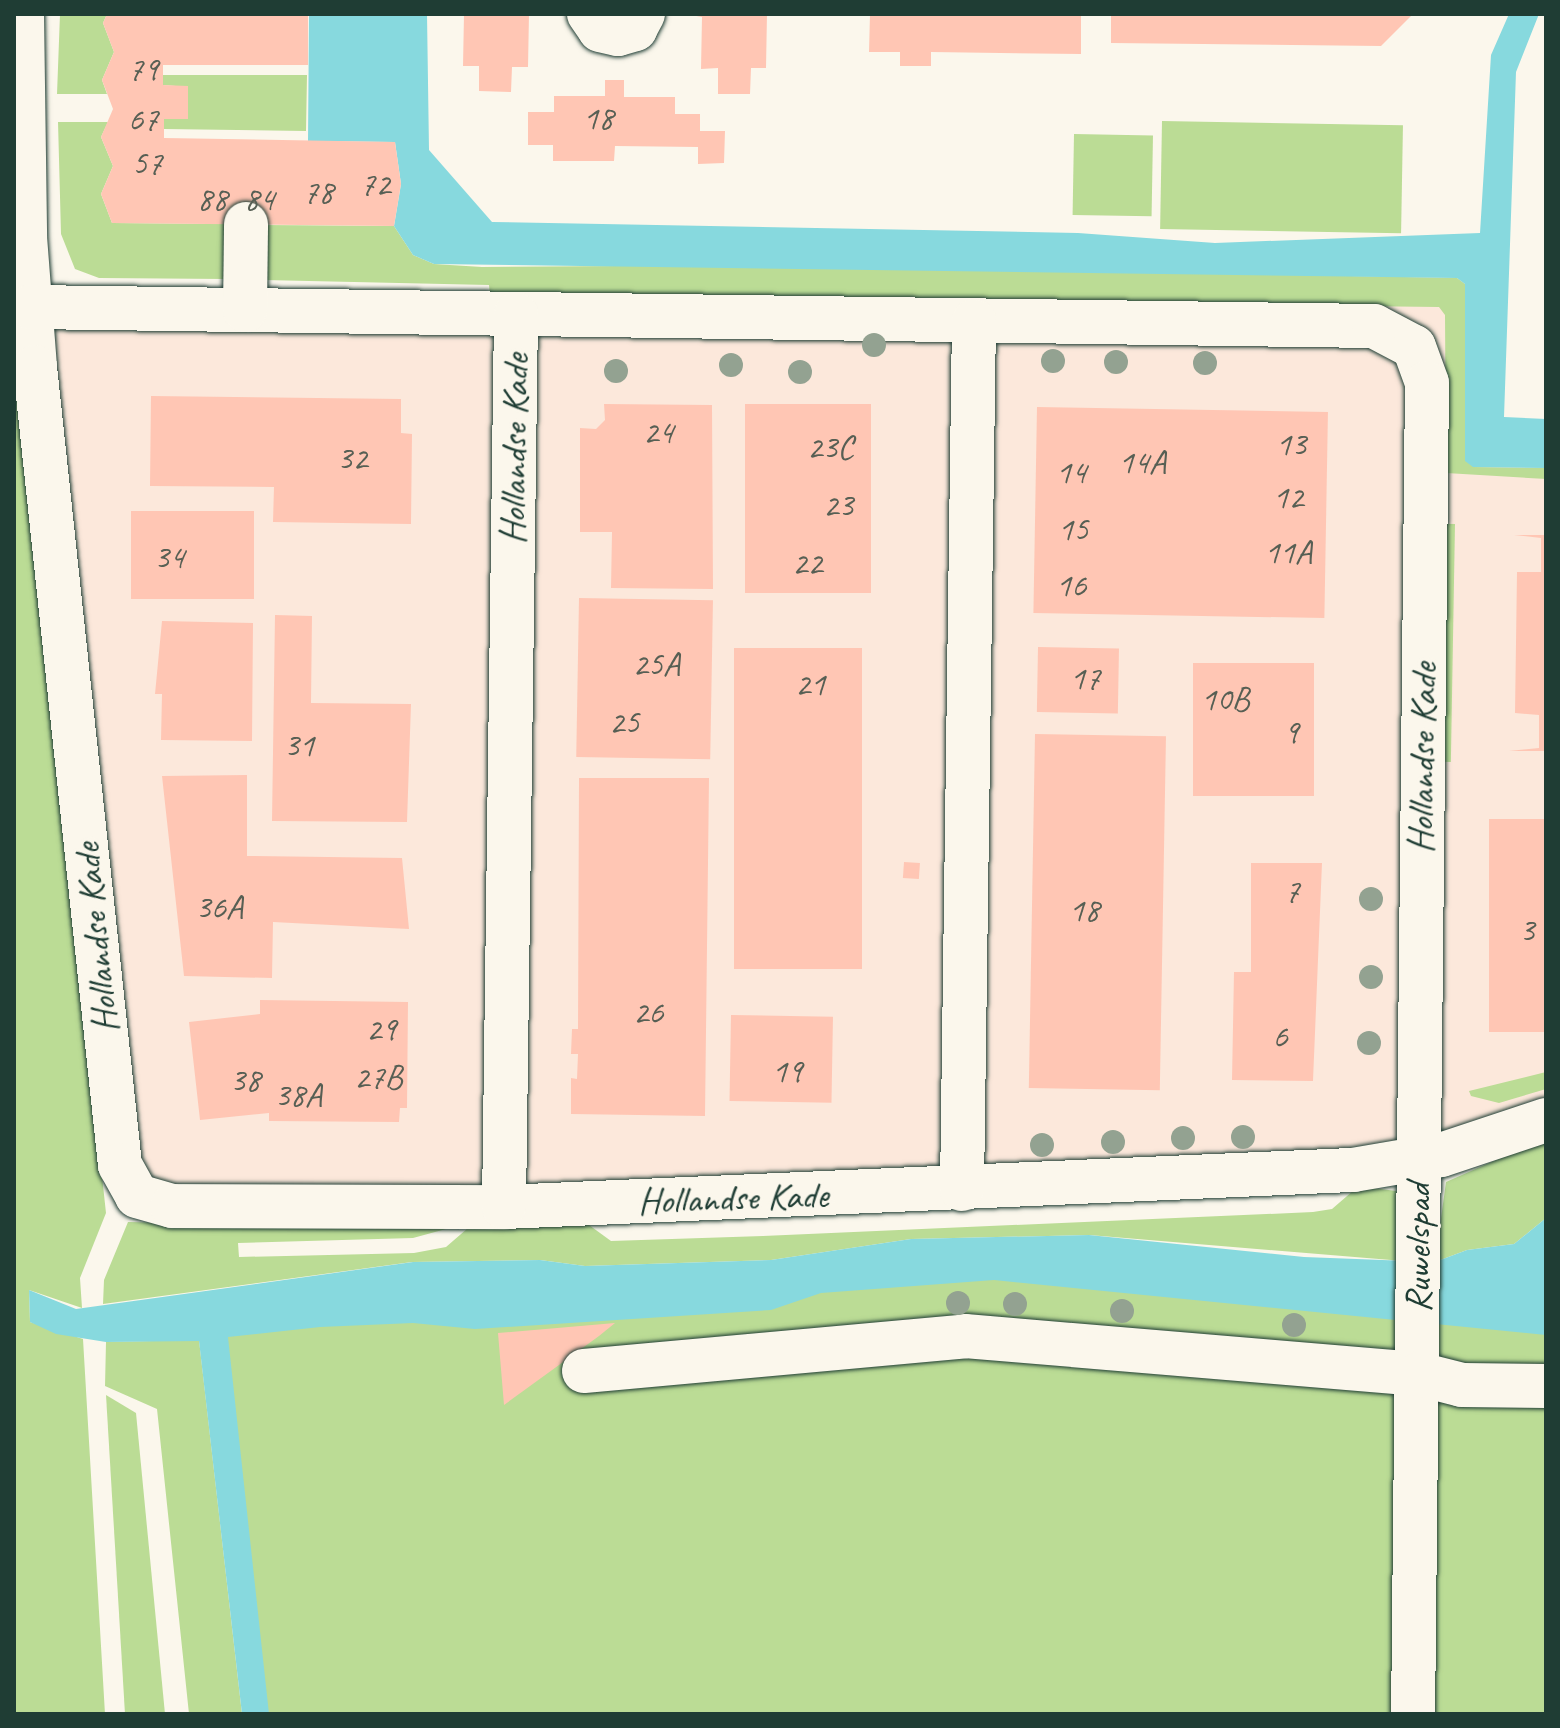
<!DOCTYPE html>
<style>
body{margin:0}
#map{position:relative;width:1560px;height:1728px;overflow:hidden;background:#fbf7ec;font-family:Caveat,sans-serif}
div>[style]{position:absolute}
.built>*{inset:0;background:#fce8db}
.green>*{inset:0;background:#bbdc95;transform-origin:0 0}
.water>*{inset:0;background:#87d9de}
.building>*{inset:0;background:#ffc6b4;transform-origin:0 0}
.roads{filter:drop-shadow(0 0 2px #1f3d34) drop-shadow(0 0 2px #1f3d34)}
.minor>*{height:44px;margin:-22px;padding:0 22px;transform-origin:22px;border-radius:22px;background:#fbf7ec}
.trees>*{width:24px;height:24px;margin:-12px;border-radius:50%;background:#93a291}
span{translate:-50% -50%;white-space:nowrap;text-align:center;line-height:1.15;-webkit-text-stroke:6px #fbf7ec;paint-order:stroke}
.number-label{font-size:34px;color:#575f54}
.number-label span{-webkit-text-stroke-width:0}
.street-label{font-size:38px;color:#1f3d34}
.frame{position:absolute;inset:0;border:16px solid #1f3d34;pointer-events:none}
</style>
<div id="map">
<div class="built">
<div style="clip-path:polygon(1492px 255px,1490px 441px,1546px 442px,1546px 1119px,1440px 1153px,145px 1199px,32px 303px,249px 306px)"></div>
</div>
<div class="green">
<div style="clip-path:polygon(60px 14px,107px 14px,103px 23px,114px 52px,102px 80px,107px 94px,57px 94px)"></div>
<div style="clip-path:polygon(163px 75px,307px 75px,306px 131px,164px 129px,164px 119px,188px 119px,188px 87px,163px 85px)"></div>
<div style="left:1162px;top:121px;width:241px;height:108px;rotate:1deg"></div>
<div style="clip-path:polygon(58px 122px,108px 122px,101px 137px,113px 166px,101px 194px,112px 223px,226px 224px,225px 279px,99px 278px,75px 269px,61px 234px)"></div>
<div style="left:1074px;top:134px;width:79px;height:81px;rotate:1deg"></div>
<div style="clip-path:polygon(264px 225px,394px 226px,413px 255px,434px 264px,482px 267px,773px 265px,1457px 278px,1465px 284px,1473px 467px,1546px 468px,1546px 479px,1446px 473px,1445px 315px,1439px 307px,490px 296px,489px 285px,264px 280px)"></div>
<div style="clip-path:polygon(14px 364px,106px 1213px,80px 1278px,82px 1308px,29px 1290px,30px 1322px,83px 1339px,105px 1714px,14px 1714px)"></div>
<div style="left:1455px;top:524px;width:238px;height:12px;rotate:91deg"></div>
<div style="clip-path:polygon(1546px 1072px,1546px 1089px,1499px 1103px,1471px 1096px,1469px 1091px)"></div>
<div style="clip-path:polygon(1546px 1138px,1546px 1218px,1514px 1244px,1467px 1250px,1435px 1262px,1446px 1182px)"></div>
<div style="clip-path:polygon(1373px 1188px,1396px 1191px,1401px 1198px,1403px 1261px,1089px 1235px,911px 1239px,771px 1260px,585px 1266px,540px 1260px,412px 1262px,103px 1304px,104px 1280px,128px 1222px,446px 1229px,413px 1238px,238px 1243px,239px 1257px,414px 1253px,446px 1247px,468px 1228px,589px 1225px,611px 1241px,763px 1236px,1313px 1212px,1332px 1209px,1354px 1190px)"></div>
<div style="clip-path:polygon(838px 1267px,1546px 1282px,1546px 1714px,248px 1714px,204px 1317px)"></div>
<div style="clip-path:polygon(199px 1340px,242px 1714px,189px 1714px,157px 1409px,105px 1386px,106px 1342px)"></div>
<div style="clip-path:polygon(106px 1395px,136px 1413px,165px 1714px,125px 1714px)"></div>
</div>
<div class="water">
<div style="clip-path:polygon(309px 14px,427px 14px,429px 150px,492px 222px,1078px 233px,1215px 243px,1480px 233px,1491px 55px,1509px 14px,1539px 14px,1516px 72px,1504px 417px,1546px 419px,1546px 468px,1473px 467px,1465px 461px,1465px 284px,1457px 278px,434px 264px,413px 255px,394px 226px,401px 184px,395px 142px,308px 141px)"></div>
<div style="clip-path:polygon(1546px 1218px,1546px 1335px,994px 1280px,821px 1293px,771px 1310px,475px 1329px,413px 1323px,320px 1327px,228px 1337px,269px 1714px,242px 1714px,199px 1341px,106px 1342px,56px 1334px,30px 1322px,29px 1290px,76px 1309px,413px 1262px,540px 1260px,585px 1266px,771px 1260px,911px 1239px,1089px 1235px,1304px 1257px,1435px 1262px,1467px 1250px,1514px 1244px)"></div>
</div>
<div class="building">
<div style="clip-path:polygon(107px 14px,308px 14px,308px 65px,163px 65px,163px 85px,188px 86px,188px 119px,164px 119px,164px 138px,395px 142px,401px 184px,394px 226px,112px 223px,101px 194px,113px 166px,101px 137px,113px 109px,102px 80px,114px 52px,103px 23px)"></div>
<div style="clip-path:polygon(464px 14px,529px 14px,528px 67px,512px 67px,511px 92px,479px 91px,479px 66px,463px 66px)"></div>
<div style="clip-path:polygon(685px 14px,767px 14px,766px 68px,751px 68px,750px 94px,718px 94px,718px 68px,701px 69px,702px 17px)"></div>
<div style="clip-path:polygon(870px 14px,1081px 14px,1081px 54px,931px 52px,931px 66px,900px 66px,900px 52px,869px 52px)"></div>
<div style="clip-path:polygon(1111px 14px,1413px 14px,1381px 46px,1111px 43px)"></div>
<div style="clip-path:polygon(605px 80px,624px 80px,624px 97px,675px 97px,675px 114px,700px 114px,700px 131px,725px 131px,724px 163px,698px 164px,698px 147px,615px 146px,614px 161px,553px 161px,553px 145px,528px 145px,528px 112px,554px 112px,554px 96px,605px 96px)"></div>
<div style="clip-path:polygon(151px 396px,401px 399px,401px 433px,412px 434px,411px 524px,273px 522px,274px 487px,150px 486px)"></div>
<div style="clip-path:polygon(604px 404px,712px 405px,713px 589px,611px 588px,612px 532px,580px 532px,580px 428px,596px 429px,605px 420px)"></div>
<div style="left:745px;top:404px;width:126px;height:189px"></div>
<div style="left:1037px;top:407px;width:291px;height:206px;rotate:1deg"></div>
<div style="left:131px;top:511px;width:123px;height:88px"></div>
<div style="clip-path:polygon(1514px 535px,1546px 535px,1546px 751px,1509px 751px,1539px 748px,1539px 715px,1515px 713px,1517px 572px,1541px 572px,1541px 538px)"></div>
<div style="left:579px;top:598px;width:134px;height:159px;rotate:1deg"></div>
<div style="clip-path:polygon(275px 615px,312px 616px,311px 703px,411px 704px,407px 822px,272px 821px)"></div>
<div style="clip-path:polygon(162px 621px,253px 623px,252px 741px,161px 740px,162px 694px,155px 694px)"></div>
<div style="left:1038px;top:647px;width:81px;height:65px;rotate:1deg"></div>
<div style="left:734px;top:648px;width:128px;height:321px"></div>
<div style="left:1193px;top:663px;width:121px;height:133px"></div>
<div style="left:1035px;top:734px;width:131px;height:354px;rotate:1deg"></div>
<div style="clip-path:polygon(247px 775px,247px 856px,402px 858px,409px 929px,273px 922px,272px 978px,184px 976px,162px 776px)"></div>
<div style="clip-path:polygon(579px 778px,709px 778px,705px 1116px,571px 1114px,571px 1078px,577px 1079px,578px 1054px,571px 1054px,572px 1029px,578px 1029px)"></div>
<div style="left:1546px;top:819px;width:213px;height:57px;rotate:90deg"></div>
<div style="left:904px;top:862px;width:16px;height:16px;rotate:4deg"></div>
<div style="clip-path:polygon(1251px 863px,1322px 863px,1313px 1081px,1232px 1080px,1234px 972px,1251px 972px)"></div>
<div style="clip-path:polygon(260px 1000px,408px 1002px,407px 1108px,400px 1108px,399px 1122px,269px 1121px,269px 1113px,200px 1120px,189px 1022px,260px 1014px)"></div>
<div style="left:731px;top:1015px;width:102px;height:86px;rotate:1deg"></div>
<div style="clip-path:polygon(615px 1323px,599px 1336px,504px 1405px,498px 1333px)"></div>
</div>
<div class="roads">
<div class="minor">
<div style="left:22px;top:14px;width:223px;rotate:89.2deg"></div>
<div style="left:25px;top:237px;width:130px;rotate:85.6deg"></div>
<div style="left:35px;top:367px;width:803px;rotate:83.92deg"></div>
<div style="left:120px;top:1165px;width:35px;rotate:61deg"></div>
<div style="left:137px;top:1196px;width:36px;rotate:16deg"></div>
<div style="left:172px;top:1206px;width:332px;rotate:0.2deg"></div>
<div style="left:504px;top:1207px;width:850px;rotate:-2.5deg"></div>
<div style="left:1353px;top:1170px;width:89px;rotate:-9.7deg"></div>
<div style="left:1441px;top:1155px;width:111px;rotate:-18.4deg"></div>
<div style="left:589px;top:14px;width:19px;rotate:55deg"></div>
<div style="left:600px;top:30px;width:18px;rotate:13deg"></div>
<div style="left:618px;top:34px;width:18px;rotate:-16deg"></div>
<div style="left:635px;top:29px;width:17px;rotate:-62deg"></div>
<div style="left:30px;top:307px;width:1344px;rotate:0.81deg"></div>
<div style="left:1374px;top:326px;width:45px;rotate:27.7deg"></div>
<div style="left:1414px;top:347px;width:38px;rotate:70deg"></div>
<div style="left:1427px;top:383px;width:1331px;rotate:90.6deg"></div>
<div style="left:245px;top:310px;width:86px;rotate:-89.3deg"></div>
<div style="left:962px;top:1189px;width:868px;rotate:-89.21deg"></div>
<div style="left:504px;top:1207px;width:893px;rotate:-89.23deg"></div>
<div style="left:584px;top:1371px;width:383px;rotate:-5.2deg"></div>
<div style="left:965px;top:1336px;width:456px;rotate:4.8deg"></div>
<div style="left:1419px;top:1374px;width:44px;rotate:14.3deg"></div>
<div style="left:1462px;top:1385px;width:84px;rotate:0.7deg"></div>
</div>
</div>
<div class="trees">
<div style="left:874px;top:345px"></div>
<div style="left:1053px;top:361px"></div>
<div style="left:1116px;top:362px"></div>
<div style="left:1205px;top:363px"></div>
<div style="left:731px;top:365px"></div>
<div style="left:616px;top:371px"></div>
<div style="left:800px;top:372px"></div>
<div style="left:1371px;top:899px"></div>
<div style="left:1371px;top:977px"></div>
<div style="left:1369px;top:1043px"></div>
<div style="left:1243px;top:1137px"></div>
<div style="left:1183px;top:1138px"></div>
<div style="left:1113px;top:1142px"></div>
<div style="left:1042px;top:1145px"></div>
<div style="left:958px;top:1303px"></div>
<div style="left:1015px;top:1304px"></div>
<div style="left:1122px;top:1311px"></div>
<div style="left:1294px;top:1325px"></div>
</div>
<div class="number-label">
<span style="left:143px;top:69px">79</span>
<span style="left:598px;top:118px">18</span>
<span style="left:143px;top:119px">67</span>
<span style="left:147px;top:163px">57</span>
<span style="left:375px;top:184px">72</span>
<span style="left:318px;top:192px">78</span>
<span style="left:212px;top:199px">88</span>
<span style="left:259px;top:199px">84</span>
<span style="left:658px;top:432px">24</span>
<span style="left:1291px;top:444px">13</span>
<span style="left:830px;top:447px">23C</span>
<span style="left:352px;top:458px">32</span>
<span style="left:1142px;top:462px">14A</span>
<span style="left:1071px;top:472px">14</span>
<span style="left:1288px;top:497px">12</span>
<span style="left:838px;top:505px">23</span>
<span style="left:1073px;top:529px">15</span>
<span style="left:1288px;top:552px">11A</span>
<span style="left:169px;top:557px">34</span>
<span style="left:807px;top:563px">22</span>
<span style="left:1071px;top:585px">16</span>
<span style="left:656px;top:664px">25A</span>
<span style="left:1085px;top:678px">17</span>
<span style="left:810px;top:684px">21</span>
<span style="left:1225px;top:699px">10B</span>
<span style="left:624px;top:722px">25</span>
<span style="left:1291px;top:732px">9</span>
<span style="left:299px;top:745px">31</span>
<span style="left:1292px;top:891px">7</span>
<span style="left:219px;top:907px">36A</span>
<span style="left:1084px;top:910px">18</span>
<span style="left:1527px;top:930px">3</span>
<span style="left:648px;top:1012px">26</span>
<span style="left:381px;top:1029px">29</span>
<span style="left:1280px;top:1036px">6</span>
<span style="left:787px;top:1071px">19</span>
<span style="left:378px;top:1077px">27B</span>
<span style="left:245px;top:1080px">38</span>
<span style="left:298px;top:1095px">38A</span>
</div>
<div class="street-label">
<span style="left:514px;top:449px;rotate:-89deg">Hollandse Kade</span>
<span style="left:1422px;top:758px;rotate:-89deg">Hollandse Kade</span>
<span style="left:96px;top:938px;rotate:-96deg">Hollandse Kade</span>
<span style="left:733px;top:1198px;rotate:-2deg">Hollandse Kade</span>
<span style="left:1418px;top:1248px;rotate:-90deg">Ruwelspad</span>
</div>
<div class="frame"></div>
</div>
